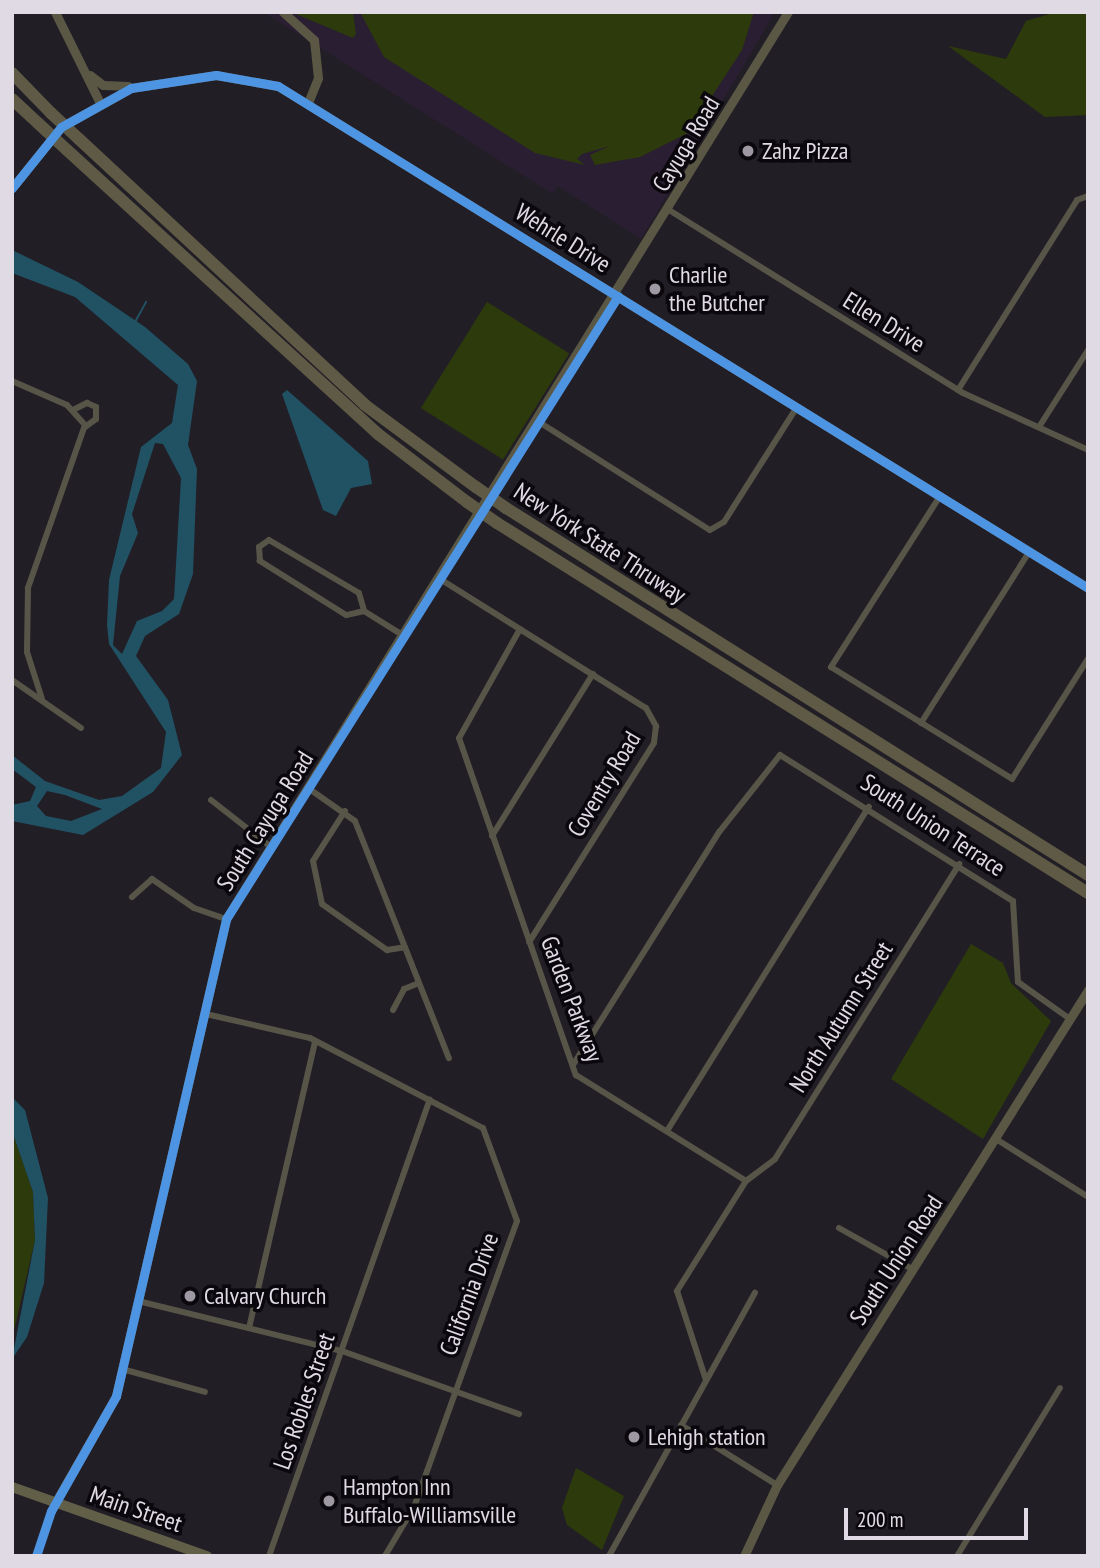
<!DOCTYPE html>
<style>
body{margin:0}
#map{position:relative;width:1100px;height:1568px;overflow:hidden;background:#221e26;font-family:"PT Sans Narrow",sans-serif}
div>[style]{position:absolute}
.built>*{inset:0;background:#2a1e32}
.green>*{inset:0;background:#2d3b0c;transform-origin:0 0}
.water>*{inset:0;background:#215264}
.stream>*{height:2px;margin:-1px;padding:0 1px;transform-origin:1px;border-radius:1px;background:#215264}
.street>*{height:6px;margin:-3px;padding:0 3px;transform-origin:3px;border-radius:3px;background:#575547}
.secondary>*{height:9px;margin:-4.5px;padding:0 4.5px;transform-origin:4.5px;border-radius:4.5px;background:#5a5845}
.primary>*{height:10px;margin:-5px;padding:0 5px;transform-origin:5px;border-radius:5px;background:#625f48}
.highway>*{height:12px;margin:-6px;padding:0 6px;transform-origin:6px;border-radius:6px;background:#5e5a45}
.highway-bridge>*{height:12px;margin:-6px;padding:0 6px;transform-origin:6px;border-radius:6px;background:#5e5a45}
.cycleway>*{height:9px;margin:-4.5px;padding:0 4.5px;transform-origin:4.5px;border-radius:4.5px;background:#4d94e3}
.dots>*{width:19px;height:19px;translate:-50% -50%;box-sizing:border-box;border:4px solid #0a070d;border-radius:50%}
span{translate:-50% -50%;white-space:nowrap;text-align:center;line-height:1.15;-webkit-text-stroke:7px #0a070d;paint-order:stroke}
.street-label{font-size:24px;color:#e0dae5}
.poi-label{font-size:24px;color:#e0dae5}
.left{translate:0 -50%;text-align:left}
.frame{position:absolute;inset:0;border:14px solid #e0dae5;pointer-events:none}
.scale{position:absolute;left:844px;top:1508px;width:184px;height:32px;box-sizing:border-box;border:4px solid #e0dae5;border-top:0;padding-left:9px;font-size:21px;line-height:24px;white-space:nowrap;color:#e0dae5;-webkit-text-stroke:5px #0a070d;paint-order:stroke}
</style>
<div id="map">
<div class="built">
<div style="clip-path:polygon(263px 12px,775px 12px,641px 239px,558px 186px,553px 194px)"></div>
</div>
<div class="green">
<div style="clip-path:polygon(291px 12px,353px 12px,356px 34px,353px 38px)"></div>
<div style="clip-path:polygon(360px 12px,754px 12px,742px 50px,688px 133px,640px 157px,595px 165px,590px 155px,610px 146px,582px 154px,577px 159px,585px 165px,535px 153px,384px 57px)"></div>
<div style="clip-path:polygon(1056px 12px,1088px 12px,1088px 115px,1045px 117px,948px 46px,1006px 59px,1026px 21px)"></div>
<div style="left:487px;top:302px;width:97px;height:125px;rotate:32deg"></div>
<div style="clip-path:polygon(971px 944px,1003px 963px,1011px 983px,1051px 1021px,983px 1139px,891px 1079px)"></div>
<div style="clip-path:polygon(12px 1131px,33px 1192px,35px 1240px,12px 1339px)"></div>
<div style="clip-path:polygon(576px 1468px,624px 1496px,602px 1550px,567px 1525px,562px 1508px)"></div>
</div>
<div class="water">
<div style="clip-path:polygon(evenodd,12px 250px,78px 282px,145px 327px,188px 364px,197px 381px,188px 445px,197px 469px,193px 574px,179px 614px,145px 636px,136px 656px,168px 700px,182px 755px,153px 792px,83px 835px,12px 821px,12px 805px,30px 801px,36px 787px,12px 769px,12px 755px,45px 781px,99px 800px,122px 796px,161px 768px,166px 732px,109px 644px,107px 625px,109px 580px,141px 447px,172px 423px,178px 385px,75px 297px,12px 273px,12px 250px,155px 443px,163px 444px,181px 478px,174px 599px,162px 611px,137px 621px,122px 654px,113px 645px,120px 576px,138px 533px,132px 514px,155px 443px,12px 250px,47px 791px,65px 795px,102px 809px,71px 821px,46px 816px,37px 806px,47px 791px)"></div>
<div style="clip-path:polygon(287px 390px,368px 461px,372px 484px,351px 488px,336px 516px,323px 510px,282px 394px)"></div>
<div style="clip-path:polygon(12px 1097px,25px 1110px,48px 1198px,44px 1283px,27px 1337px,12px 1359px,35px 1240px,33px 1192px,12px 1131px)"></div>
</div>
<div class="stream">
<div style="left:135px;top:322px;width:23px;rotate:-61deg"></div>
<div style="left:12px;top:1032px;width:31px;rotate:90deg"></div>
</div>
<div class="street">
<div style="left:669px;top:210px;width:346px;rotate:31.9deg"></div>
<div style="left:963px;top:393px;width:137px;rotate:24.5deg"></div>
<div style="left:12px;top:381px;width:60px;rotate:23.6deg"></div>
<div style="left:67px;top:405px;width:27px;rotate:48deg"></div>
<div style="left:85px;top:425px;width:173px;rotate:109.3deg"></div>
<div style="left:28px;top:588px;width:64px;rotate:90.9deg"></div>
<div style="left:27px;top:652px;width:49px;rotate:72.3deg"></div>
<div style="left:958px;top:390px;width:224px;rotate:-57.9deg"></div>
<div style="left:1077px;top:200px;width:12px;rotate:-20deg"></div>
<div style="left:73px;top:410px;width:16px;rotate:-27deg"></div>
<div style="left:87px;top:403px;width:10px;rotate:24deg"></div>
<div style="left:96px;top:407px;width:12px;rotate:90deg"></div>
<div style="left:96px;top:419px;width:14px;rotate:144deg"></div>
<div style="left:539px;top:422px;width:202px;rotate:32.3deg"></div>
<div style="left:710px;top:530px;width:16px;rotate:-30deg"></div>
<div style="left:724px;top:522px;width:136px;rotate:-57.6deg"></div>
<div style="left:1039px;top:427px;width:91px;rotate:-57.5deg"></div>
<div style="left:940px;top:496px;width:203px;rotate:122.5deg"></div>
<div style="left:831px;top:667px;width:213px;rotate:31.7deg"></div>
<div style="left:1012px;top:779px;width:142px;rotate:-57.7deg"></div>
<div style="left:440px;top:579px;width:243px;rotate:32.1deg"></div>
<div style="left:646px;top:708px;width:21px;rotate:61deg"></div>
<div style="left:656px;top:726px;width:17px;rotate:97deg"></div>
<div style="left:654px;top:743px;width:235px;rotate:122.1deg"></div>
<div style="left:364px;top:611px;width:18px;rotate:167deg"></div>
<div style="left:346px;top:615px;width:102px;rotate:-147.9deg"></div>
<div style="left:260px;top:561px;width:14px;rotate:-94deg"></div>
<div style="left:259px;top:547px;width:12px;rotate:-35deg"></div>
<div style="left:269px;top:540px;width:104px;rotate:30.5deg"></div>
<div style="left:359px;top:593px;width:19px;rotate:74deg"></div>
<div style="left:364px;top:611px;width:47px;rotate:32deg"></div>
<div style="left:520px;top:629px;width:125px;rotate:119.2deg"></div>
<div style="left:459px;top:738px;width:357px;rotate:70.9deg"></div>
<div style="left:576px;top:1075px;width:200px;rotate:31.9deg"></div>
<div style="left:746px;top:1181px;width:130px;rotate:122.1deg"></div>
<div style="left:677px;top:1291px;width:94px;rotate:72deg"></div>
<div style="left:12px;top:680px;width:84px;rotate:34.8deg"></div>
<div style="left:921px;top:723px;width:202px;rotate:-57.7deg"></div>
<div style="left:308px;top:788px;width:57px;rotate:35.1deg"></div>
<div style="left:355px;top:821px;width:255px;rotate:68.4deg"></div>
<div style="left:211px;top:800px;width:76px;rotate:38.1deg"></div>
<div style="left:345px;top:811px;width:59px;rotate:122.6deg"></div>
<div style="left:313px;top:861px;width:44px;rotate:78.2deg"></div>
<div style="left:322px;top:904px;width:80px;rotate:35.3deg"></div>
<div style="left:387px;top:950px;width:18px;rotate:-9deg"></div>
<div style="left:492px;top:836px;width:191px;rotate:-58.1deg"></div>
<div style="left:132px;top:897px;width:27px;rotate:-42deg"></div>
<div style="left:152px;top:879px;width:51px;rotate:34.6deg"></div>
<div style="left:194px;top:908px;width:34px;rotate:19deg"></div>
<div style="left:393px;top:1010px;width:24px;rotate:-62deg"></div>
<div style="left:404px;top:989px;width:16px;rotate:-22deg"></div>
<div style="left:206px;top:1014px;width:107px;rotate:13deg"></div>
<div style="left:310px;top:1038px;width:195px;rotate:27.5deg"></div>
<div style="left:483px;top:1128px;width:99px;rotate:69.9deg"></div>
<div style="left:517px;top:1221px;width:302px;rotate:109.8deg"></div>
<div style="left:415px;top:1505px;width:59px;rotate:120.5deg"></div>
<div style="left:573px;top:1065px;width:276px;rotate:-57.9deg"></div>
<div style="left:720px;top:831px;width:97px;rotate:-51.7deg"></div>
<div style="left:780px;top:755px;width:275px;rotate:32.1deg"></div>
<div style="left:1013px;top:901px;width:81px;rotate:86.5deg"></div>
<div style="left:1018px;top:982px;width:64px;rotate:35.4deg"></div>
<div style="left:667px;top:1131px;width:382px;rotate:-58.1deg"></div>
<div style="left:996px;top:1139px;width:109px;rotate:32.2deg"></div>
<div style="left:746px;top:1181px;width:36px;rotate:-37deg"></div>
<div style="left:775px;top:1159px;width:348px;rotate:-58deg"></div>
<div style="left:839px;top:1228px;width:84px;rotate:29.3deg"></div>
<div style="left:138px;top:1301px;width:210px;rotate:13.8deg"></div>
<div style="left:342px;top:1351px;width:188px;rotate:19.6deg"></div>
<div style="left:249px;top:1328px;width:294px;rotate:-77deg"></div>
<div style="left:122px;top:1369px;width:86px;rotate:15.5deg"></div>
<div style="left:681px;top:1425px;width:113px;rotate:32deg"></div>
<div style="left:36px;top:1556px;width:56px;rotate:-70.3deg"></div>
<div style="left:269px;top:1556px;width:484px;rotate:-70.6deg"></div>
<div style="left:609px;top:1556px;width:301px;rotate:-61deg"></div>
<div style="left:957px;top:1556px;width:197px;rotate:-58.5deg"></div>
</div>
<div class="secondary">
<div style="left:55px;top:12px;width:99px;rotate:63.7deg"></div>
<div style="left:283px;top:12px;width:42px;rotate:42.1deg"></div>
<div style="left:314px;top:40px;width:38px;rotate:84deg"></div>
<div style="left:318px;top:78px;width:24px;rotate:112deg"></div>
<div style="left:90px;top:75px;width:16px;rotate:38deg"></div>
<div style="left:103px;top:85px;width:25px;rotate:2deg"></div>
<div style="left:12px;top:188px;width:78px;rotate:-51.2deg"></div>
<div style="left:61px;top:127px;width:80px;rotate:-29.1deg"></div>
<div style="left:131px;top:88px;width:86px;rotate:-8.7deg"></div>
<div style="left:216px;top:75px;width:63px;rotate:10.1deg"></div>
<div style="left:278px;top:86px;width:953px;rotate:31.79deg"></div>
<div style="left:55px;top:1503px;width:123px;rotate:-60.3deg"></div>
<div style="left:116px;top:1396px;width:490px;rotate:-77deg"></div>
<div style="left:226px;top:919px;width:1067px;rotate:-58.22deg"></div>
<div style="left:744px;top:1556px;width:78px;rotate:-65.1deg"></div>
<div style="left:777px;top:1485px;width:585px;rotate:-57.86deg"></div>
</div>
<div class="primary">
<div style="left:12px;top:1487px;width:207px;rotate:19.5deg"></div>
</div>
<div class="highway">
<div style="left:12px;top:73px;width:56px;rotate:45.7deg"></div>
<div style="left:12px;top:99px;width:37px;rotate:43deg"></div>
<div style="left:79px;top:139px;width:391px;rotate:42.9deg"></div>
<div style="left:365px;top:405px;width:138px;rotate:36.5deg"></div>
<div style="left:67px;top:150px;width:421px;rotate:42.4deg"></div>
<div style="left:378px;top:434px;width:112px;rotate:37.4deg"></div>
<div style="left:506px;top:508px;width:688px;rotate:32.23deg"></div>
<div style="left:497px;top:523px;width:697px;rotate:32.05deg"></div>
</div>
<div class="highway-bridge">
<div style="left:51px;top:113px;width:38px;rotate:43deg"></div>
<div style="left:39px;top:124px;width:38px;rotate:43deg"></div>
<div style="left:476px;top:487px;width:37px;rotate:35deg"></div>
<div style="left:467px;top:502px;width:37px;rotate:35deg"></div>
</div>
<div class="cycleway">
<div style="left:12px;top:188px;width:78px;rotate:-51.2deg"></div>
<div style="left:61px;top:127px;width:80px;rotate:-29.1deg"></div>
<div style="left:131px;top:88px;width:86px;rotate:-8.7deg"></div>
<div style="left:216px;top:75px;width:63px;rotate:10.1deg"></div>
<div style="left:278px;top:86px;width:953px;rotate:31.79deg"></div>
<div style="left:36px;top:1556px;width:47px;rotate:-71.6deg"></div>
<div style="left:51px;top:1511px;width:132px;rotate:-60.5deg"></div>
<div style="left:116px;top:1396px;width:490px;rotate:-77deg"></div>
<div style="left:226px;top:919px;width:736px;rotate:-57.82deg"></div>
</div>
<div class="dots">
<div style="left:748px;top:151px;background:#9e98a2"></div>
<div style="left:655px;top:289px;background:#9e98a2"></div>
<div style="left:190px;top:1296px;background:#9e98a2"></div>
<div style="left:634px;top:1437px;background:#9e98a2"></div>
<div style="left:329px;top:1501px;background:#9e98a2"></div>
</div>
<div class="street-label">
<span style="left:686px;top:144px;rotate:-59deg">Cayuga Road</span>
<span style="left:563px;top:238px;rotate:32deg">Wehrle Drive</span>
<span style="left:884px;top:322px;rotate:32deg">Ellen Drive</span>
<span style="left:600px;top:543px;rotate:33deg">New York State Thruway</span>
<span style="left:604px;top:784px;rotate:-59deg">Coventry Road</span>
<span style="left:265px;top:821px;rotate:-58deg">South Cayuga Road</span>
<span style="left:933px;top:825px;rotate:33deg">South Union Terrace</span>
<span style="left:572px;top:999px;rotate:69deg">Garden Parkway</span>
<span style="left:841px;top:1017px;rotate:-58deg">North Autumn Street</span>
<span style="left:896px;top:1260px;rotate:-57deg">South Union Road</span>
<span style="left:469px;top:1294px;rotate:-70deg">California Drive</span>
<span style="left:304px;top:1401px;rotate:-71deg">Los Robles Street</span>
<span style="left:136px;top:1509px;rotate:19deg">Main Street</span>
</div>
<div class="poi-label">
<span class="left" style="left:762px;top:151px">Zahz Pizza</span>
<span class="left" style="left:669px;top:289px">Charlie<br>the Butcher</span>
<span class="left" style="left:204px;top:1296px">Calvary Church</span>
<span class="left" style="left:648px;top:1437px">Lehigh station</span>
<span class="left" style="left:343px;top:1501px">Hampton Inn<br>Buffalo-Williamsville</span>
</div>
<div class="frame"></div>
<div class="scale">200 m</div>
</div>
